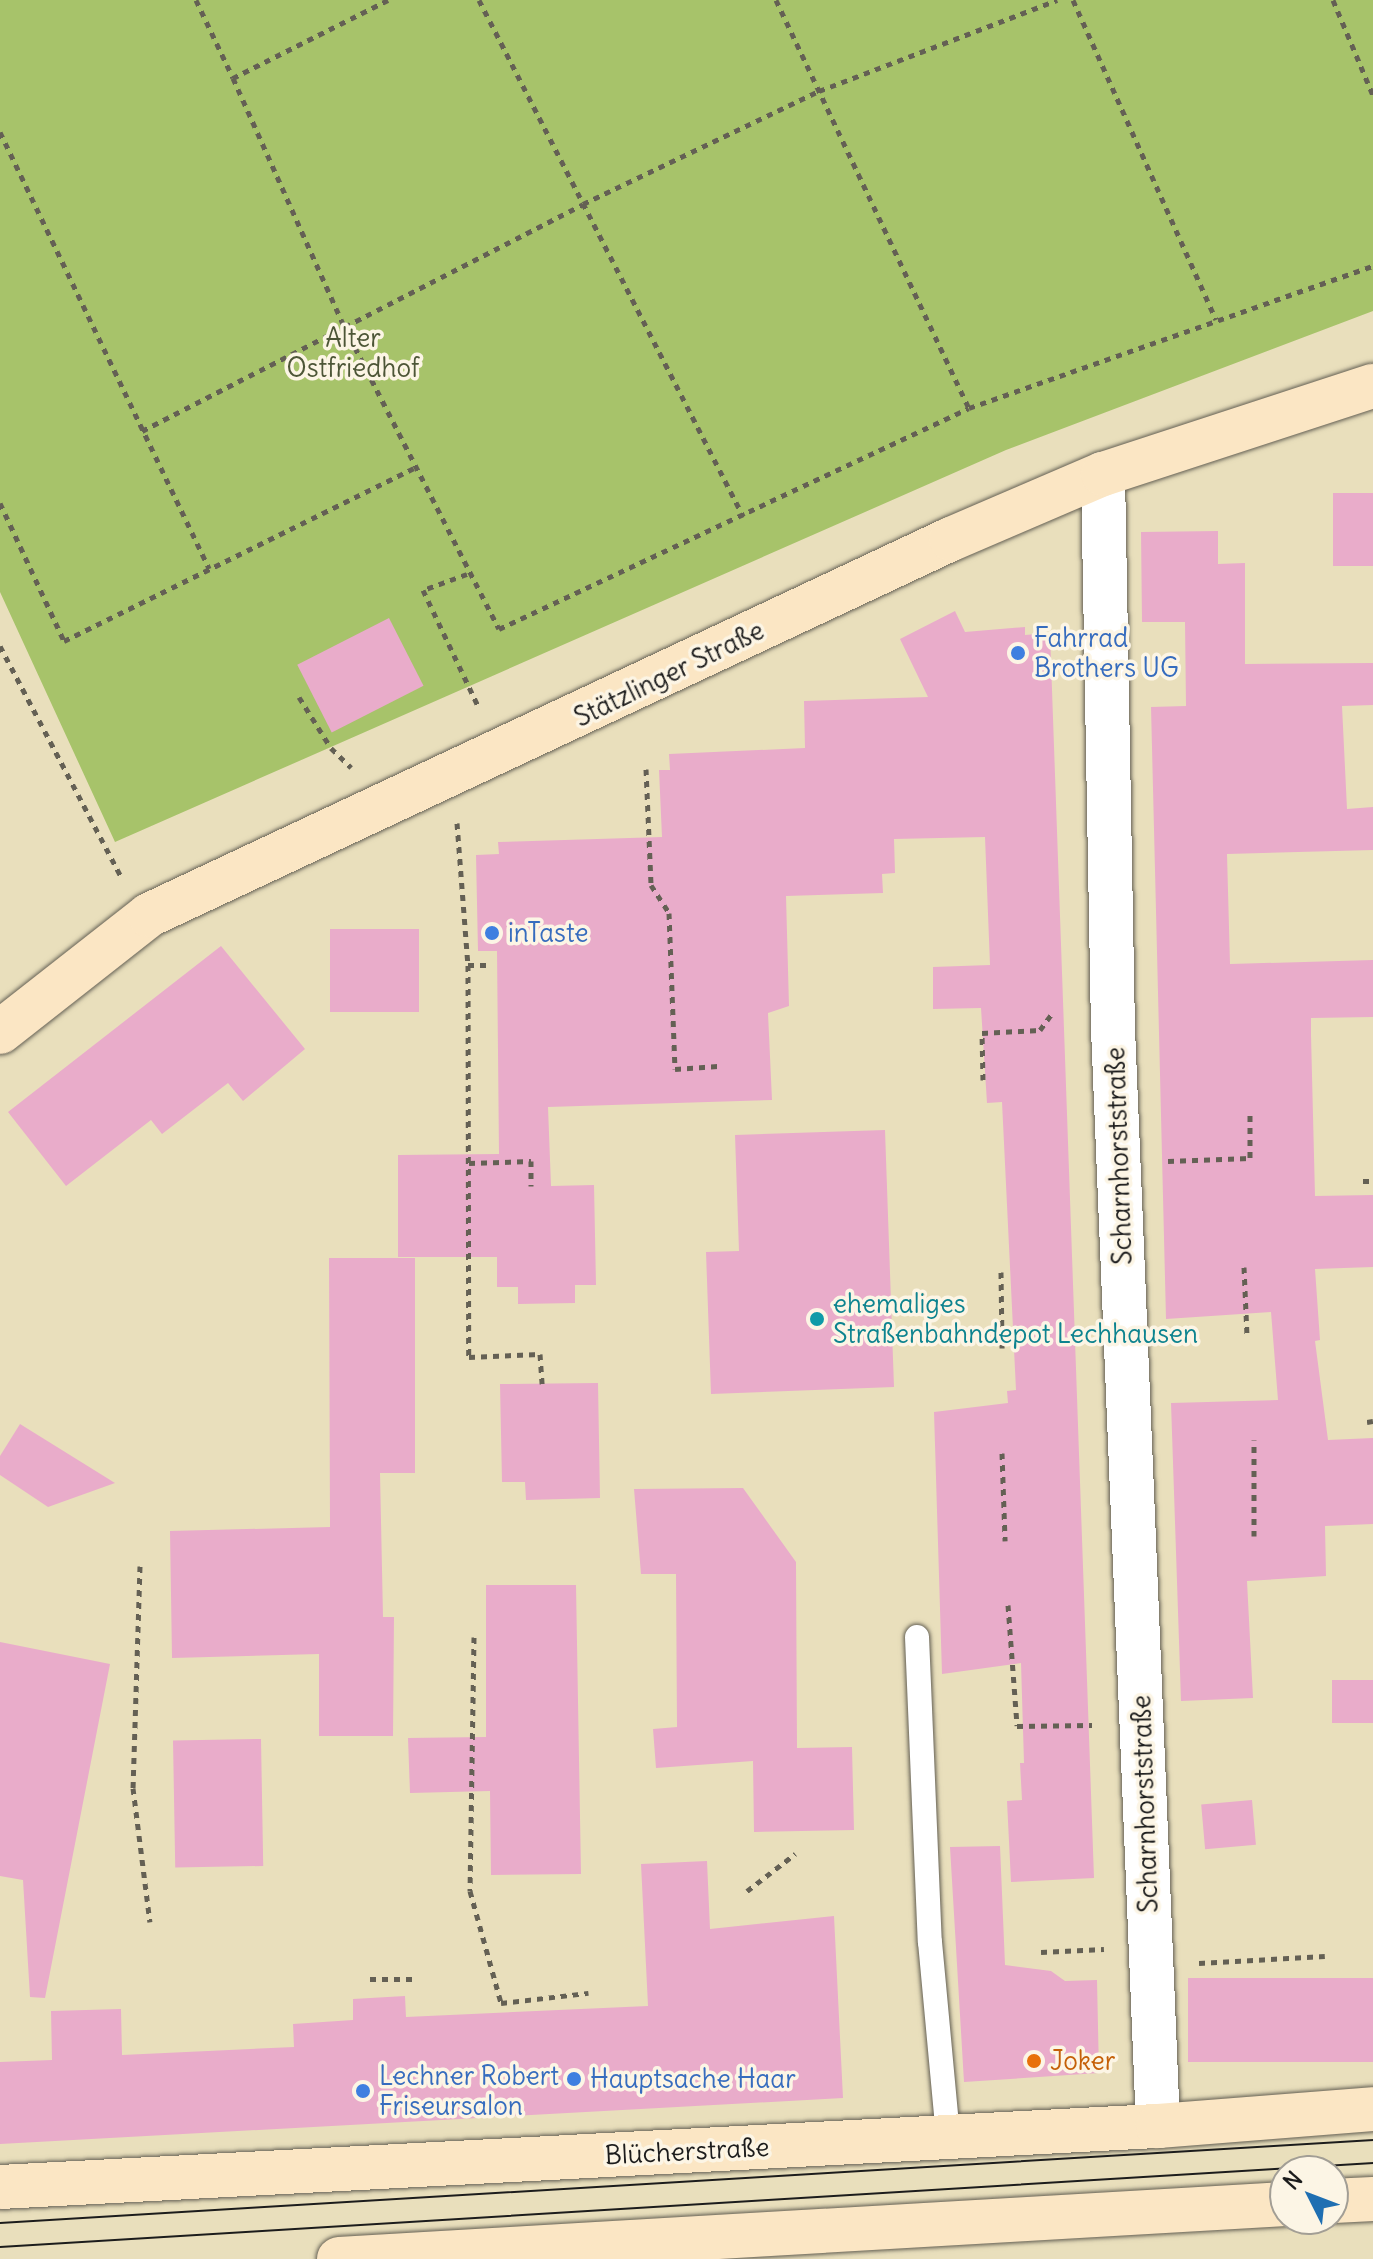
<!DOCTYPE html>
<meta charset="utf-8">
<style>
body{margin:0}
#map{position:relative;width:1373px;height:2259px;overflow:hidden;background:#e9dfbc;font-family:Delius,sans-serif}
div>[style]{position:absolute}
.green>*{inset:0;background:#a7c36a}
.building>*{inset:0;background:#e9acca;transform-origin:0 0}
.path>*{height:5px;margin-top:-2.5px;transform-origin:0;background:repeating-linear-gradient(90deg,#646054 0 6px,transparent 0 12px)}
.roads{filter:drop-shadow(0 0 2px #646054) drop-shadow(0 0 2px #646054)}
.lane>*{height:24px;margin:-12px;padding:0 12px;transform-origin:12px;border-radius:12px;background:#fff}
.street>*{height:44px;margin:-22px;padding:0 22px;transform-origin:22px;border-radius:22px;background:#fff}
.secondary>*{height:44px;margin:-22px;padding:0 22px;transform-origin:22px;border-radius:22px;background:#fbe6c4}
.tram>*{height:2px;margin:-1px;padding:0 1px;transform-origin:1px;border-radius:1px;background:#1c1c1c}
.dots>*{width:22px;height:22px;translate:-50% -50%;box-sizing:border-box;border:4px solid #fcf5e5;border-radius:50%}
span{translate:-50% -50%;white-space:nowrap;text-align:center;line-height:1.15;-webkit-text-stroke:7px #fcf5e5;paint-order:stroke}
.park-label{font-size:26px;color:#4d5637}
.shop-label{font-size:26px;color:#366cbe}
.left{translate:0 -50%;text-align:left}
.street-label{font-size:26px;color:#1c1c1c}
.culture-label{font-size:26px;color:#0d838f}
.food-label{font-size:26px;color:#c56008}
.north{position:absolute;left:1269px;top:2155px;width:80px;height:80px;box-sizing:border-box;background:#fcf5e5;border:2px solid #a29e95;border-radius:50%;rotate:312deg;font-size:22px;font-weight:700;line-height:32px;text-align:center;color:#1c1c1c}
.north::after{content:'';display:block;margin:auto;width:28px;height:36px;background:#1f6fb2;clip-path:polygon(50% 0,100% 100%,50% 72%,0 100%)}
</style>
<div id="map">
<div class="green">
<div style="clip-path:polygon(0 0,1373px 0,1373px 311px,1006px 450px,115px 842px,0 592px)"></div>
</div>
<div class="building">
<div style="left:1373px;top:493px;width:73px;height:40px;rotate:90deg"></div>
<div style="clip-path:polygon(1218px 531px,1218px 564px,1245px 563px,1245px 664px,1373px 663px,1373px 705px,1342px 706px,1347px 809px,1373px 807px,1373px 850px,1227px 854px,1230px 964px,1373px 960px,1373px 1017px,1311px 1018px,1311px 1035px,1315px 1196px,1373px 1195px,1373px 1267px,1315px 1269px,1320px 1340px,1315px 1341px,1328px 1440px,1373px 1438px,1373px 1524px,1325px 1526px,1326px 1576px,1247px 1581px,1253px 1698px,1181px 1701px,1171px 1403px,1278px 1400px,1271px 1312px,1166px 1319px,1151px 707px,1186px 706px,1185px 622px,1142px 622px,1141px 532px)"></div>
<div style="clip-path:polygon(955px 611px,965px 632px,1025px 627px,1025px 635px,1050px 633px,1094px 1878px,1011px 1882px,1007px 1801px,1022px 1800px,1020px 1763px,1024px 1763px,1021px 1663px,942px 1674px,934px 1412px,1008px 1403px,1007px 1391px,1016px 1390px,1002px 1102px,987px 1103px,981px 1008px,933px 1009px,933px 967px,990px 965px,985px 837px,894px 839px,895px 873px,882px 874px,883px 893px,786px 896px,789px 1006px,768px 1013px,772px 1100px,548px 1107px,551px 1186px,594px 1185px,596px 1285px,575px 1285px,575px 1303px,518px 1304px,518px 1287px,497px 1287px,497px 1257px,398px 1257px,398px 1155px,499px 1154px,497px 951px,478px 951px,476px 855px,499px 854px,498px 842px,662px 837px,659px 770px,670px 770px,669px 754px,805px 748px,804px 701px,928px 697px,900px 639px)"></div>
<div style="left:389px;top:618px;width:76px;height:103px;rotate:63deg"></div>
<div style="left:330px;top:929px;width:89px;height:83px"></div>
<div style="clip-path:polygon(221px 946px,305px 1049px,243px 1101px,228px 1083px,162px 1134px,151px 1120px,66px 1186px,8px 1112px)"></div>
<div style="clip-path:polygon(885px 1130px,894px 1387px,711px 1394px,706px 1252px,739px 1251px,735px 1135px)"></div>
<div style="clip-path:polygon(329px 1258px,415px 1258px,415px 1473px,380px 1473px,383px 1617px,394px 1617px,393px 1736px,319px 1736px,319px 1654px,172px 1658px,170px 1531px,330px 1527px)"></div>
<div style="clip-path:polygon(598px 1383px,600px 1498px,526px 1500px,525px 1482px,502px 1482px,500px 1384px)"></div>
<div style="clip-path:polygon(20px 1424px,115px 1483px,48px 1507px,0 1475px,0 1456px)"></div>
<div style="clip-path:polygon(743px 1488px,796px 1562px,797px 1748px,852px 1747px,854px 1830px,754px 1832px,753px 1761px,656px 1768px,653px 1729px,677px 1727px,676px 1574px,641px 1574px,634px 1489px)"></div>
<div style="clip-path:polygon(486px 1585px,576px 1585px,581px 1874px,491px 1875px,490px 1791px,410px 1793px,408px 1738px,486px 1737px)"></div>
<div style="clip-path:polygon(0 1642px,110px 1664px,45px 1998px,30px 1997px,23px 1880px,0 1876px)"></div>
<div style="left:1373px;top:1680px;width:43px;height:41px;rotate:90deg"></div>
<div style="left:261px;top:1739px;width:127px;height:88px;rotate:89deg"></div>
<div style="left:1252px;top:1800px;width:45px;height:51px;rotate:85deg"></div>
<div style="clip-path:polygon(1000px 1846px,1005px 1965px,1051px 1971px,1065px 1981px,1097px 1980px,1099px 2073px,964px 2082px,950px 1847px)"></div>
<div style="clip-path:polygon(707px 1861px,710px 1929px,834px 1916px,843px 2098px,0 2144px,0 2062px,52px 2060px,51px 2011px,121px 2009px,122px 2055px,294px 2047px,293px 2024px,353px 2020px,353px 1999px,405px 1996px,406px 2017px,648px 2006px,641px 1864px)"></div>
<div style="left:1373px;top:1978px;width:84px;height:185px;rotate:90deg"></div>
</div>
<div class="path">
<div style="left:196px;top:0;width:86px;rotate:64.6deg"></div>
<div style="left:388px;top:0;width:174px;rotate:153.3deg"></div>
<div style="left:233px;top:78px;width:272px;rotate:65.9deg"></div>
<div style="left:344px;top:326px;width:340px;rotate:62.9deg"></div>
<div style="left:499px;top:629px;width:519px;rotate:-25.18deg"></div>
<div style="left:969px;top:408px;width:428px;rotate:-19.4deg"></div>
<div style="left:479px;top:0;width:580px;rotate:62.9deg"></div>
<div style="left:776px;top:0;width:451px;rotate:64.7deg"></div>
<div style="left:1073px;top:0;width:350px;rotate:65.9deg"></div>
<div style="left:1333px;top:0;width:103px;rotate:67.2deg"></div>
<div style="left:0;top:132px;width:484px;rotate:64.4deg"></div>
<div style="left:142px;top:431px;width:496px;rotate:-27.2deg"></div>
<div style="left:583px;top:204px;width:262px;rotate:-25.6deg"></div>
<div style="left:819px;top:91px;width:255px;rotate:-20.9deg"></div>
<div style="left:0;top:503px;width:152px;rotate:65.1deg"></div>
<div style="left:64px;top:641px;width:390px;rotate:-26.3deg"></div>
<div style="left:467px;top:574px;width:47px;rotate:160deg"></div>
<div style="left:423px;top:590px;width:131px;rotate:64.6deg"></div>
<div style="left:0;top:646px;width:259px;rotate:62.3deg"></div>
<div style="left:299px;top:697px;width:60px;rotate:57.9deg"></div>
<div style="left:331px;top:748px;width:28px;rotate:44deg"></div>
<div style="left:646px;top:769px;width:116px;rotate:87.5deg"></div>
<div style="left:651px;top:885px;width:33px;rotate:57deg"></div>
<div style="left:669px;top:913px;width:156px;rotate:87.8deg"></div>
<div style="left:675px;top:1069px;width:43px;rotate:-4deg"></div>
<div style="left:457px;top:823px;width:142px;rotate:85.6deg"></div>
<div style="left:468px;top:965px;width:392px;rotate:89.9deg"></div>
<div style="left:469px;top:1357px;width:71px;rotate:-2.4deg"></div>
<div style="left:540px;top:1354px;width:30px;rotate:86deg"></div>
<div style="left:468px;top:965px;width:20px"></div>
<div style="left:983px;top:1080px;width:47px;rotate:-91.2deg"></div>
<div style="left:982px;top:1033px;width:58px;rotate:-3deg"></div>
<div style="left:1040px;top:1030px;width:19px;rotate:-54deg"></div>
<div style="left:1168px;top:1161px;width:82px;rotate:-2.1deg"></div>
<div style="left:1250px;top:1158px;width:45px;rotate:-90deg"></div>
<div style="left:469px;top:1163px;width:62px;rotate:-1.8deg"></div>
<div style="left:531px;top:1161px;width:25px;rotate:90deg"></div>
<div style="left:1363px;top:1181px;width:10px"></div>
<div style="left:1244px;top:1267px;width:69px;rotate:87.5deg"></div>
<div style="left:1001px;top:1272px;width:76px;rotate:89.2deg"></div>
<div style="left:1367px;top:1422px;width:6px;rotate:-9deg"></div>
<div style="left:1002px;top:1453px;width:88px;rotate:88deg"></div>
<div style="left:1254px;top:1536px;width:96px;rotate:-90deg"></div>
<div style="left:140px;top:1566px;width:222px;rotate:91.8deg"></div>
<div style="left:133px;top:1788px;width:135px;rotate:82.8deg"></div>
<div style="left:1008px;top:1605px;width:121px;rotate:85.7deg"></div>
<div style="left:1017px;top:1726px;width:75px;rotate:-0.8deg"></div>
<div style="left:474px;top:1637px;width:254px;rotate:90.9deg"></div>
<div style="left:470px;top:1891px;width:116px;rotate:74.5deg"></div>
<div style="left:501px;top:2003px;width:88px;rotate:-6.6deg"></div>
<div style="left:747px;top:1891px;width:61px;rotate:-37.6deg"></div>
<div style="left:1041px;top:1952px;width:63px;rotate:-2.7deg"></div>
<div style="left:1199px;top:1963px;width:126px;rotate:-3.2deg"></div>
<div style="left:370px;top:1979px;width:46px"></div>
</div>
<div class="roads">
<div class="lane">
<div style="left:917px;top:1637px;width:305px;rotate:87.6deg"></div>
<div style="left:930px;top:1942px;width:195px;rotate:84.7deg"></div>
</div>
<div class="street">
<div style="left:1103px;top:474px;width:555px;rotate:88.97deg"></div>
<div style="left:1113px;top:1029px;width:1098px;rotate:87.65deg"></div>
</div>
<div class="secondary">
<div style="left:0;top:1032px;width:189px;rotate:-38.1deg"></div>
<div style="left:149px;top:915px;width:886px;rotate:-25.12deg"></div>
<div style="left:951px;top:539px;width:165px;rotate:-23.2deg"></div>
<div style="left:1103px;top:474px;width:284px;rotate:-18.1deg"></div>
<div style="left:0;top:2187px;width:1160px;rotate:-3.02deg"></div>
<div style="left:1158px;top:2126px;width:216px;rotate:-4.5deg"></div>
<div style="left:1333px;top:2201px;width:40px;rotate:-2.9deg"></div>
<div style="left:339px;top:2259px;width:948px;rotate:-3.33deg"></div>
</div>
</div>
<div class="tram">
<div style="left:0;top:2223px;width:1376px;rotate:-3.46deg"></div>
<div style="left:0;top:2247px;width:1376px;rotate:-3.5deg"></div>
</div>
<div class="dots">
<div style="left:1018px;top:653px;background:#3f7fe0"></div>
<div style="left:492px;top:933px;background:#3f7fe0"></div>
<div style="left:817px;top:1319px;background:#0f9aa8"></div>
<div style="left:1034px;top:2061px;background:#e8710a"></div>
<div style="left:574px;top:2079px;background:#3f7fe0"></div>
<div style="left:363px;top:2091px;background:#3f7fe0"></div>
</div>
<div class="park-label">
<span style="left:353px;top:353px">Alter<br>Ostfriedhof</span>
</div>
<div class="shop-label">
<span class="left" style="left:1034px;top:653px">Fahrrad<br>Brothers UG</span>
<span class="left" style="left:508px;top:933px">inTaste</span>
<span class="left" style="left:379px;top:2091px">Lechner Robert<br>Friseursalon</span>
<span class="left" style="left:590px;top:2079px">Hauptsache Haar</span>
</div>
<div class="street-label">
<span style="left:669px;top:674px;rotate:-26deg">Stätzlinger Straße</span>
<span style="left:1119px;top:1156px;rotate:-92deg">Scharnhorststraße</span>
<span style="left:1145px;top:1804px;rotate:-92deg">Scharnhorststraße</span>
<span style="left:687px;top:2151px;rotate:-3deg">Blücherstraße</span>
</div>
<div class="culture-label">
<span class="left" style="left:833px;top:1319px">ehemaliges<br>Straßenbahndepot Lechhausen</span>
</div>
<div class="food-label">
<span class="left" style="left:1050px;top:2061px">Joker</span>
</div>
<div class="north">N</div>
</div>
